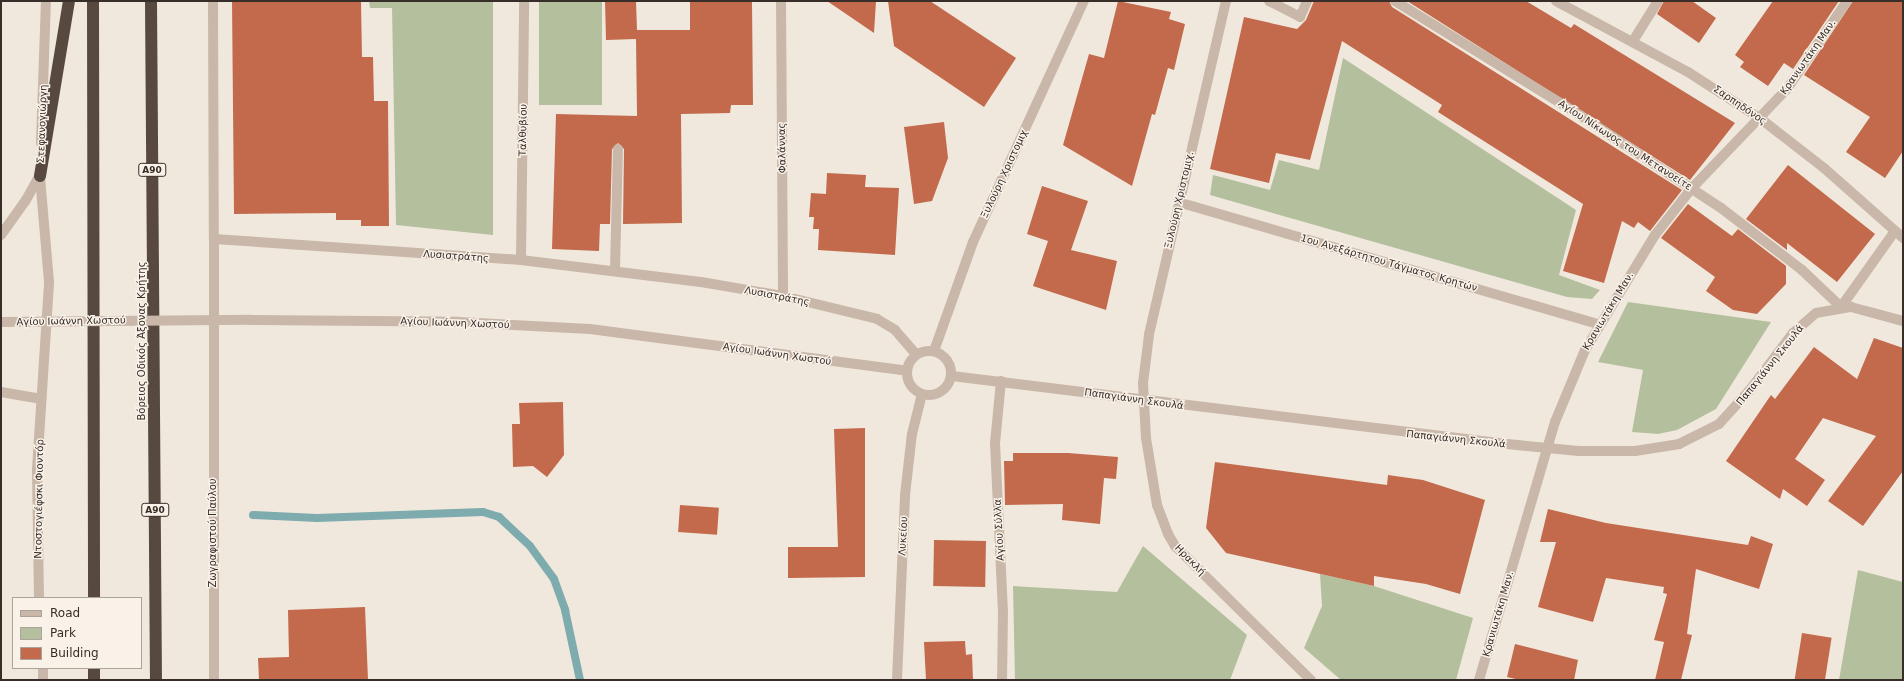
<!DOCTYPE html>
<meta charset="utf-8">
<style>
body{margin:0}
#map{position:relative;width:1904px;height:681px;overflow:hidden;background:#f1e8dd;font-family:"DejaVu Sans",sans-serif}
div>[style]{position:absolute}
.green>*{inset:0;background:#b4c09d;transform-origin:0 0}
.stream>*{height:8px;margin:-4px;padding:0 4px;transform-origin:4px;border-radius:4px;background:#7dabae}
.building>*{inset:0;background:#c26a4b;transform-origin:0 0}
.minor>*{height:10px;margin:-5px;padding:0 5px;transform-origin:5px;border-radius:5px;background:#c9b8a9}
.minor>.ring{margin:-5px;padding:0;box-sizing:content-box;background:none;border:10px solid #c9b8a9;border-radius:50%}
.highway>*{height:12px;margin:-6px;padding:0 6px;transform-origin:6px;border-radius:6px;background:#574840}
.minor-bridge>*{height:10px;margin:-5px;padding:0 5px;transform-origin:5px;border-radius:5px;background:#c9b8a9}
span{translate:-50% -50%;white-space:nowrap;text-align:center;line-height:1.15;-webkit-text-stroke:3px #f9f2e9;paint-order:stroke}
.shield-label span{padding:1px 3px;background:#f9f2e9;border:1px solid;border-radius:3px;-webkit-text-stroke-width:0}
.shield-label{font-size:9px;color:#372d29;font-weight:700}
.street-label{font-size:10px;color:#372d29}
.frame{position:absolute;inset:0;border:2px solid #372d29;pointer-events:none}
.legend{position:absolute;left:12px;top:597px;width:130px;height:72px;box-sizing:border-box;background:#f9f2e9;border:1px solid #aba39c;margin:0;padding:5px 7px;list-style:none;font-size:12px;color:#372d29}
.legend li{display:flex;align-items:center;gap:8px;height:20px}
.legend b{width:20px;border:1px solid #aba39c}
</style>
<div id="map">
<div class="green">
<div style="clip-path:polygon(369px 1px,493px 1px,493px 235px,396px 225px,392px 8px,370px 8px)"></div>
<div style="left:539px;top:1px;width:63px;height:104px"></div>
<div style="clip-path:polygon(1343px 58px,1576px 210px,1559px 275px,1600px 290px,1592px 299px,1567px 297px,1210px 195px,1213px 175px,1270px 190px,1279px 160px,1319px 170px)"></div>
<div style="clip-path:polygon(1628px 302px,1771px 322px,1716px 409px,1677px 430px,1658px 434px,1632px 432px,1643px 370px,1598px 362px)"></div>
<div style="clip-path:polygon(1143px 546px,1247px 635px,1230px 680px,1015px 680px,1013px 586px,1117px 592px)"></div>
<div style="clip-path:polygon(1858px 570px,1903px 582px,1903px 680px,1839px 680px)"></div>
<div style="clip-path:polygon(1320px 574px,1374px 586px,1473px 618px,1456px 680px,1341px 680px,1304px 648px,1322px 606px)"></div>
</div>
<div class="stream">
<div style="left:253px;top:515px;width:64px;rotate:2.7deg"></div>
<div style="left:317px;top:518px;width:166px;rotate:-2.1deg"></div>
<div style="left:483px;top:512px;width:17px;rotate:17deg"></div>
<div style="left:499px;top:517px;width:42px;rotate:43.1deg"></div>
<div style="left:530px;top:546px;width:41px;rotate:54deg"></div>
<div style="left:554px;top:579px;width:33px;rotate:70deg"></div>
<div style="left:565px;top:610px;width:72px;rotate:77.9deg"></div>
</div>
<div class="building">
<div style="clip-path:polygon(232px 1px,361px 1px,362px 57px,373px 57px,374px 101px,388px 101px,389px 226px,361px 226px,361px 220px,336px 220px,336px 213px,234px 214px)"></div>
<div style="clip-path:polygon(605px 1px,636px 1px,637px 30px,690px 30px,690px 1px,752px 1px,753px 105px,731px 105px,730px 113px,681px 114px,682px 223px,623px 224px,624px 149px,618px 143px,612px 149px,610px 224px,600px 224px,599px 251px,552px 249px,556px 114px,637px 116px,636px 39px,606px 40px)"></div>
<div style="clip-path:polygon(827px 1px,876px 1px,874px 33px)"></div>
<div style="clip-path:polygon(888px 1px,930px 1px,1016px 58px,984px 107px,894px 46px)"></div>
<div style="clip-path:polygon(1118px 1px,1171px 12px,1169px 19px,1185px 24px,1174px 70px,1168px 68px,1155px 115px,1152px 114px,1132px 186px,1063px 145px,1089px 54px,1104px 58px)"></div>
<div style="clip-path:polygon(1314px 1px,1389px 1px,1392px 7px,1682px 190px,1650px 231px,1638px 222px,1634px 228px,1622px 221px,1604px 283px,1563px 271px,1583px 204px,1438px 112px,1442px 105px,1342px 41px,1310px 160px,1276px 153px,1269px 183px,1210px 169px,1244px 17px,1297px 29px,1306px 20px)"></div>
<div style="clip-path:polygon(1407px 1px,1526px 1px,1571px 28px,1574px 24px,1735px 123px,1690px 180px)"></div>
<div style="clip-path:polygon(1664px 1px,1692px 1px,1716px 18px,1699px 43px,1657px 14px)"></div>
<div style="clip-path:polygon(1773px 1px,1839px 1px,1793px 69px,1784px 63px,1768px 86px,1740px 67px,1744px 62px,1735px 55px)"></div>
<div style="clip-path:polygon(1853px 1px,1903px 1px,1903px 151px,1885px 178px,1846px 152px,1870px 117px,1804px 75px)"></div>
<div style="clip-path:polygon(944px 122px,948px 158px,932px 201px,914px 204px,904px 127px)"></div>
<div style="clip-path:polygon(1788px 165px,1875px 234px,1837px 282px,1787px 243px,1787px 250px,1746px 219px)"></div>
<div style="clip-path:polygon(827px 173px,866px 175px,865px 187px,899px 188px,895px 255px,818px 250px,819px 229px,813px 229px,814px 217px,809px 217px,811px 193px,826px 194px)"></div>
<div style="clip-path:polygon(1042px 186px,1088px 201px,1071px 250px,1117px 261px,1106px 310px,1033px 286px,1048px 241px,1027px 234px)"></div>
<div style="clip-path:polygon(1688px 204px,1732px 236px,1738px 229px,1786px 266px,1786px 284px,1757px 314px,1733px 310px,1706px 291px,1715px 277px,1661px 238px)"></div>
<div style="clip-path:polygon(1874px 338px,1903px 348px,1903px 471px,1863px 526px,1828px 501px,1876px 436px,1823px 418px,1795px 459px,1825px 480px,1807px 506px,1783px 489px,1780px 499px,1726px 461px,1771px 395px,1775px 399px,1814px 347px,1857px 379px)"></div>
<div style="clip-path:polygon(563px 402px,564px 455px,547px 477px,533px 466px,513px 467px,512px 424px,520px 424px,519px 403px)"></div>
<div style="clip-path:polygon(865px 428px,865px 577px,788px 578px,788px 547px,838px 547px,834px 429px)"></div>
<div style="clip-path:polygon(1013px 453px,1068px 453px,1118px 457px,1116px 479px,1104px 478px,1100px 524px,1062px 520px,1063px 504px,1005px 505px,1004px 461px,1013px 461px)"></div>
<div style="clip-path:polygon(1215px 462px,1387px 485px,1388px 475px,1423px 480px,1485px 500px,1460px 594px,1426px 584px,1374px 576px,1374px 586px,1226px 553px,1206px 528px)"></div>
<div style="left:680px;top:505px;width:39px;height:27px;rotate:4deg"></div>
<div style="clip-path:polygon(1548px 509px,1606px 523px,1748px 545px,1751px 536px,1773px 544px,1759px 589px,1696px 569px,1687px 634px,1692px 635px,1681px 680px,1655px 680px,1664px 642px,1654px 640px,1667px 594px,1663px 593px,1664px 587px,1606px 578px,1593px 622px,1538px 607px,1556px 542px,1540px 542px)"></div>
<div style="left:934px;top:540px;width:52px;height:46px;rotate:1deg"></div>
<div style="clip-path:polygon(365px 607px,368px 680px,259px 680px,258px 658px,289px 657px,288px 610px)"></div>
<div style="left:1802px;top:633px;width:30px;height:48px;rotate:9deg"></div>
<div style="clip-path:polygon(965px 641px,966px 655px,972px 654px,973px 680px,926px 680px,924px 642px)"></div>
<div style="clip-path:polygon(1515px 644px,1578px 660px,1574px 680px,1520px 680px,1507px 677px)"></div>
</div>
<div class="minor">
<div style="left:213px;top:1px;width:238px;rotate:89.8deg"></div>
<div style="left:214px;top:239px;width:308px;rotate:3.9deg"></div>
<div style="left:521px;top:260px;width:181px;rotate:7deg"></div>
<div style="left:701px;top:282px;width:83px;rotate:9.7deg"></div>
<div style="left:783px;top:296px;width:97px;rotate:13.7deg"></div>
<div style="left:877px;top:319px;width:21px;rotate:31deg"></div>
<div style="left:895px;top:330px;width:32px;rotate:49deg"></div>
<div style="left:781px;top:1px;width:295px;rotate:89.6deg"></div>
<div style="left:1226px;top:1px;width:343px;rotate:103deg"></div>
<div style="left:1149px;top:335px;width:48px;rotate:97.1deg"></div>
<div style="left:1143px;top:383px;width:55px;rotate:86.9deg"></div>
<div style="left:1146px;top:438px;width:68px;rotate:80.7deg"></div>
<div style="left:1157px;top:505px;width:31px;rotate:69deg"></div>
<div style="left:1168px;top:534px;width:14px;rotate:60deg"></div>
<div style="left:1175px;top:546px;width:191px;rotate:44.6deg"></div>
<div style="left:1269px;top:1px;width:35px;rotate:27deg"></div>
<div style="left:1300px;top:17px;width:17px;rotate:-66deg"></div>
<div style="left:1395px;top:1px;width:219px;rotate:31.7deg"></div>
<div style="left:1581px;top:116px;width:168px;rotate:33.3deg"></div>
<div style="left:1721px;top:208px;width:102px;rotate:37.4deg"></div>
<div style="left:1802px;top:270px;width:54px;rotate:43.5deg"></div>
<div style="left:1841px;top:307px;width:93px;rotate:-54.6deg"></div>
<div style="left:1556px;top:1px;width:150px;rotate:28.3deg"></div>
<div style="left:1688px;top:72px;width:87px;rotate:32.8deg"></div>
<div style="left:1761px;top:119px;width:80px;rotate:37.9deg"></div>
<div style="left:1824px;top:168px;width:106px;rotate:41.5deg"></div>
<div style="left:1633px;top:41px;width:47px;rotate:-58deg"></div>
<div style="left:41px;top:143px;width:142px;rotate:-88deg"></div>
<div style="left:1178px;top:202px;width:438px;rotate:16.2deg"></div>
<div style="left:1px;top:235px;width:43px;rotate:-54.5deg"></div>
<div style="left:26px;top:200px;width:29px;rotate:-61deg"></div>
<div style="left:521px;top:260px;width:259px;rotate:-89.3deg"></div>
<div style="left:615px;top:269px;width:120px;rotate:-88.6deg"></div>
<div style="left:250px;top:320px;width:209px;rotate:0.5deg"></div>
<div style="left:459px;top:322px;width:131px;rotate:3.1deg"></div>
<div style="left:590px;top:329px;width:320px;rotate:7.5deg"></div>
<div class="ring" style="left:907px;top:351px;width:34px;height:34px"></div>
<div style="left:934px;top:351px;width:116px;rotate:-70.3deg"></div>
<div style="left:973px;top:242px;width:265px;rotate:-65.3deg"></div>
<div style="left:952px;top:376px;width:559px;rotate:6.99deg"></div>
<div style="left:1507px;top:444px;width:72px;rotate:5.6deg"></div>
<div style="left:1579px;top:451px;width:56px"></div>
<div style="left:1635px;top:451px;width:45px;rotate:-9deg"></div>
<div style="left:1679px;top:444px;width:45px;rotate:-26.6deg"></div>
<div style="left:1719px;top:424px;width:45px;rotate:-47.7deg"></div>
<div style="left:1749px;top:391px;width:73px;rotate:-52.8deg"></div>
<div style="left:1793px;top:333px;width:30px;rotate:-41deg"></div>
<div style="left:1816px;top:313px;width:36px;rotate:-10deg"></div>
<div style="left:1851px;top:307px;width:54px;rotate:15.1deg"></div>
<div style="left:1001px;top:381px;width:62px;rotate:95.5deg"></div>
<div style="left:995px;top:443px;width:168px;rotate:87.3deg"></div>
<div style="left:1003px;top:611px;width:69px;rotate:90.8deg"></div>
<div style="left:1px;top:392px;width:41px;rotate:9.9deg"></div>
<div style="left:39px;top:598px;width:129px;rotate:-90.9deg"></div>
<div style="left:37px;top:469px;width:187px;rotate:-86.3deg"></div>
<div style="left:49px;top:282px;width:106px;rotate:-94.9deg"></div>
<div style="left:43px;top:668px;width:12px;rotate:90deg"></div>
<div style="left:214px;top:680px;width:441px;rotate:-90deg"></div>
<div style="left:897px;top:680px;width:185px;rotate:-87.5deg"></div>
<div style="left:905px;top:495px;width:61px;rotate:-83.5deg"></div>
<div style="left:912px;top:434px;width:41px;rotate:-76deg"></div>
<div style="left:1479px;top:680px;width:269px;rotate:-73.6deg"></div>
<div style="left:1555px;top:422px;width:78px;rotate:-67.4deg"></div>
<div style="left:1585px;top:350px;width:135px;rotate:-58.7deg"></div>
<div style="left:1655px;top:235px;width:60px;rotate:-51.8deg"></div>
<div style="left:1692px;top:188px;width:137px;rotate:-46.2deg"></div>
<div style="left:1787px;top:89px;width:107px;rotate:-55.7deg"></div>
</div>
<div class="highway">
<div style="left:93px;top:1px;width:597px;rotate:89.9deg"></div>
<div style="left:151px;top:1px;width:679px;rotate:89.58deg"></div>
<div style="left:40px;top:176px;width:177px;rotate:-80.6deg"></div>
<div style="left:94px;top:680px;width:12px;rotate:-90deg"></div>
</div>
<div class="minor-bridge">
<div style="left:1px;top:322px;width:249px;rotate:-0.5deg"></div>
</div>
<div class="shield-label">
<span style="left:152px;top:170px">Α90</span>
<span style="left:155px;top:510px">Α90</span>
</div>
<div class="street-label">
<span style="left:1808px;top:57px;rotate:-55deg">Κρανιωτάκη Μαν.</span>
<span style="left:1740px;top:105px;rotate:34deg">Σαρπηδόνος</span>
<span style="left:42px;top:124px;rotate:-88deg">Στεφανογιώργη</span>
<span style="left:523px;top:130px;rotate:-89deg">Ταλθυβίου</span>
<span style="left:1625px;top:145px;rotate:33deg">Αγίου Νίκωνος του Μετανοείτε</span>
<span style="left:782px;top:148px;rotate:-91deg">Φαλάννας</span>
<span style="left:1004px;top:174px;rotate:-65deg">Ξυλούρη Χριστομιχ</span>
<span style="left:1179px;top:200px;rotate:-77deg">Ξυλούρη Χριστομιχ.</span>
<span style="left:456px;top:256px;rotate:4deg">Λυσιστράτης</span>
<span style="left:1389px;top:263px;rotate:16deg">1ου Ανεξάρτητου Τάγματος Κρητών</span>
<span style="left:777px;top:296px;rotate:11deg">Λυσιστράτης</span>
<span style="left:1608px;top:311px;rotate:-59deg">Κρανιωτάκη Μαν.</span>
<span style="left:71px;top:321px;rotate:-1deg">Αγίου Ιωάννη Χωστού</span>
<span style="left:455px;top:323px;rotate:2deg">Αγίου Ιωάννη Χωστού</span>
<span style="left:142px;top:341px;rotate:-90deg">Βόρειος Οδικός Άξονας Κρήτης</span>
<span style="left:777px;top:354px;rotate:8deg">Αγίου Ιωάννη Χωστού</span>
<span style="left:1770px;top:365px;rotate:-51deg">Παπαγιάννη Σκουλά</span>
<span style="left:1134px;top:399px;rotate:8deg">Παπαγιάννη Σκουλά</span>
<span style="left:1456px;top:439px;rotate:6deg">Παπαγιάννη Σκουλά</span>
<span style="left:39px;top:499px;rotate:-89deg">Ντοστογιέφσκι Φιοντόρ</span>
<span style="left:999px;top:530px;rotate:-93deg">Αγίου Σύλλα</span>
<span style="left:213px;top:533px;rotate:-90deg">Ζωγραφιστού Παύλου</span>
<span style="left:903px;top:536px;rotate:-87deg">Λυκείου</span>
<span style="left:1190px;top:560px;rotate:46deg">Ηρακλή</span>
<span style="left:1498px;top:614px;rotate:-74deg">Κρανιωτάκη Μαν.</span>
</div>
<div class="frame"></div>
<ul class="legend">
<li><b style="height:5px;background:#c9b8a9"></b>Road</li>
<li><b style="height:11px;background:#b4c09d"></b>Park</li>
<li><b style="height:11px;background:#c26a4b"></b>Building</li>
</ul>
</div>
